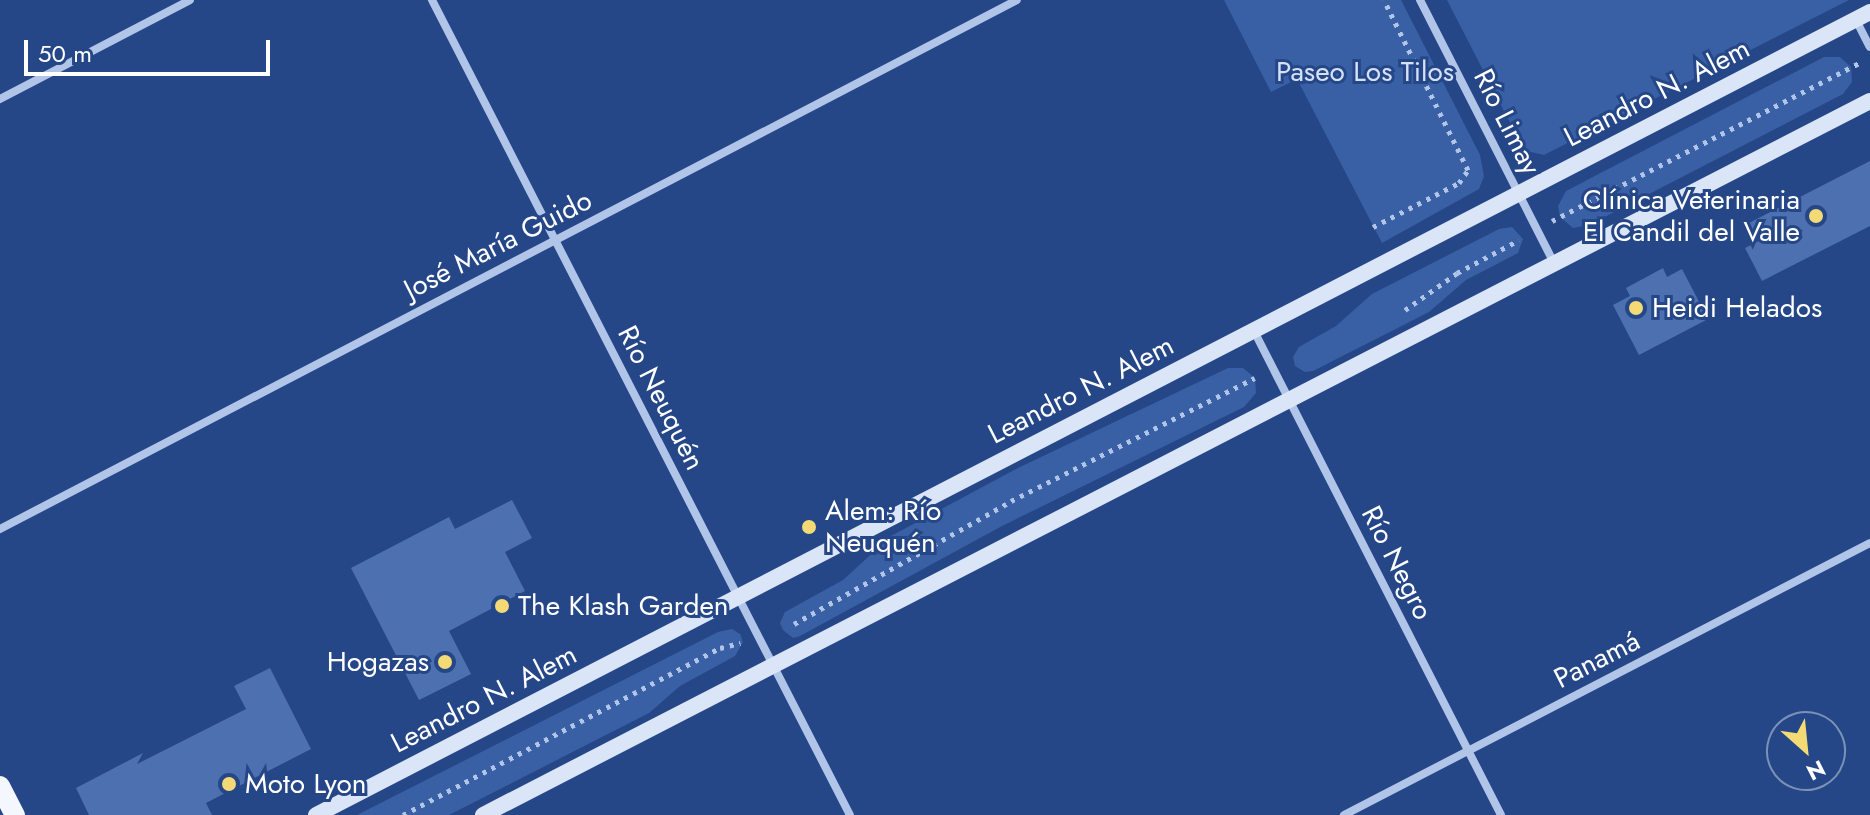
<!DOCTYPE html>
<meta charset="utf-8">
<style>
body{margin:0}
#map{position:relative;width:1870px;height:815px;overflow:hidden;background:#254788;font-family:Jost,sans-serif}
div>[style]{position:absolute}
.green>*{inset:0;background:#3960a5}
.building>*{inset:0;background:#4d70b0}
.path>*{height:5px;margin-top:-2.5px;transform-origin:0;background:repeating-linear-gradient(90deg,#b1c5e9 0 4px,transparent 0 10px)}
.street>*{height:8px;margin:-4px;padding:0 4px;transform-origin:4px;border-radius:4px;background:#b1c5e9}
.secondary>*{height:16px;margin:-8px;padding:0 8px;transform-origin:8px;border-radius:8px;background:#dbe5f8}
.primary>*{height:20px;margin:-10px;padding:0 10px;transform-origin:10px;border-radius:10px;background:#f4f7fe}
.dots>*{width:22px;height:22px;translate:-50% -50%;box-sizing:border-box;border:4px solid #254788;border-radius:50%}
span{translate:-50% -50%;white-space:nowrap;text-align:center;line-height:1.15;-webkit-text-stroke:6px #254788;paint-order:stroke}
.park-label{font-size:28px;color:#d5e1f7}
.street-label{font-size:28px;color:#fff}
.poi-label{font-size:28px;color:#fff}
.right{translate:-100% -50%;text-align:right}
.left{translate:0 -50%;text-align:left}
.north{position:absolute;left:1766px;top:711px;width:80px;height:80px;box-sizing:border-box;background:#254788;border:2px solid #7c91b8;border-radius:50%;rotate:153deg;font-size:22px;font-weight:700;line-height:32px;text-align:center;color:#fff}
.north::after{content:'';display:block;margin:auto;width:28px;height:36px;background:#f3da75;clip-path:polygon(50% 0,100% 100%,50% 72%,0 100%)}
.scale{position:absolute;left:24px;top:40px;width:246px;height:36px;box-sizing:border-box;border:4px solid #fff;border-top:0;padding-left:10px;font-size:24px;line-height:28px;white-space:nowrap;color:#fff;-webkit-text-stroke:6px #254788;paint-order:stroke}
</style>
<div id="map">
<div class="green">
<div style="clip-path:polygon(1224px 0,1401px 0,1480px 155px,1484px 176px,1479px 189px,1382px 243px,1297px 79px,1271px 92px)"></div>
<div style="clip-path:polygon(1447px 0,1849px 0,1544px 155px,1531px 152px,1521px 144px)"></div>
<div style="clip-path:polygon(1824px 57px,1840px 57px,1851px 67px,1852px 82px,1843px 94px,1589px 225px,1573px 228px,1560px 217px,1558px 206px,1566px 191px)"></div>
<div style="clip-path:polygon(1512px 227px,1523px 239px,1518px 253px,1466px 280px,1429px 312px,1313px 371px,1305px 372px,1295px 366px,1293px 357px,1299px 347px,1336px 326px,1372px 294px,1499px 229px)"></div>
<div style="clip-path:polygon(1228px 368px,1243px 368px,1255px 378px,1256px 393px,1244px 407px,1002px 526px,800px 636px,793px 638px,783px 630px,780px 623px,785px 612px,843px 580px,891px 536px,1018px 468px)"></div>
<div style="clip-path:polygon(732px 629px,740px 634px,743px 642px,735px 656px,680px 686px,649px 713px,449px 815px,357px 815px,718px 632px)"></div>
</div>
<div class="building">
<div style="clip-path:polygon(1870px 161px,1870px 226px,1762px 281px,1745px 248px,1759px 241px,1749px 223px)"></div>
<div style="clip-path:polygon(1663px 268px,1667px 277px,1682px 269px,1708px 319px,1639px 355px,1613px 305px,1630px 296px,1626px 288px)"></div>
<div style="clip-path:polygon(512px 500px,532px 538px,505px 552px,525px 591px,449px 631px,471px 674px,419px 700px,351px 568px,449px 517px,455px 529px)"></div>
<div style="clip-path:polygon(270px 668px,311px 749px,206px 803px,212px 815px,89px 815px,76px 788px,143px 753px,137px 764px,246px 709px,234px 686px)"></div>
</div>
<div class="path">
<div style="left:1552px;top:221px;width:346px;rotate:-27.2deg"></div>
<div style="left:1373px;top:227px;width:97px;rotate:-27.1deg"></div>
<div style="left:1459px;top:183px;width:16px;rotate:-55deg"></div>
<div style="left:1468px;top:170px;width:190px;rotate:-116.3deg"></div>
<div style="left:1405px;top:310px;width:64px;rotate:-35.4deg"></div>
<div style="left:1457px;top:273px;width:70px;rotate:-28deg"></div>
<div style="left:794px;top:624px;width:249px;rotate:-29.5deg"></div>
<div style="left:1011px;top:501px;width:273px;rotate:-26.8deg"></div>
<div style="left:403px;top:815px;width:358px;rotate:-27.8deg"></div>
<div style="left:720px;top:648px;width:21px;rotate:-14deg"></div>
</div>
<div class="street">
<div style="left:432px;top:0;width:916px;rotate:62.85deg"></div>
<div style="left:1420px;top:0;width:295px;rotate:63deg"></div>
<div style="left:1856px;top:20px;width:30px;rotate:63deg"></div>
<div style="left:0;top:99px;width:214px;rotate:-27.5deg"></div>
<div style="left:1254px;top:331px;width:543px;rotate:62.96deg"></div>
<div style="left:0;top:529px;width:1146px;rotate:-27.48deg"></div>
<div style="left:1344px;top:815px;width:592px;rotate:-27.34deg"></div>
</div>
<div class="secondary">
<div style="left:316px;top:815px;width:1749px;rotate:-27.33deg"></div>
<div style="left:483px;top:815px;width:1560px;rotate:-27.24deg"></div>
</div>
<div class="primary">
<div style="left:0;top:786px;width:33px;rotate:63deg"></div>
</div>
<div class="dots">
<div style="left:1816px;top:216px;background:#f3da75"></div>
<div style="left:1636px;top:308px;background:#f3da75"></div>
<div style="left:809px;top:527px;background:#f3da75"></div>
<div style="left:502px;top:606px;background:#f3da75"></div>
<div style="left:445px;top:662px;background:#f3da75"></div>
<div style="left:229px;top:784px;background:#f3da75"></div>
</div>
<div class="park-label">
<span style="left:1365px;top:72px">Paseo Los Tilos</span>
</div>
<div class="street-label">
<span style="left:1657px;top:93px;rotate:-27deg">Leandro N. Alem</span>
<span style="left:1507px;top:122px;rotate:63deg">Río Limay</span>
<span style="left:498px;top:245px;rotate:-27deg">José María Guido</span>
<span style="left:1081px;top:390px;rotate:-27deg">Leandro N. Alem</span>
<span style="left:661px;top:398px;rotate:63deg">Río Neuquén</span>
<span style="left:1397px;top:563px;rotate:63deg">Río Negro</span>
<span style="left:1597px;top:660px;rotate:-27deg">Panamá</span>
<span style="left:484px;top:699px;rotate:-27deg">Leandro N. Alem</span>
</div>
<div class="poi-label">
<span class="right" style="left:1800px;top:216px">Clínica Veterinaria<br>El Candil del Valle</span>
<span class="left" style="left:1652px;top:308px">Heidi Helados</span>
<span class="left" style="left:825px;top:527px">Alem: Río<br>Neuquén</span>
<span class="left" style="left:518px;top:606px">The Klash Garden</span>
<span class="right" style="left:429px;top:662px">Hogazas</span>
<span class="left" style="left:245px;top:784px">Moto Lyon</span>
</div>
<div class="north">N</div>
<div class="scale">50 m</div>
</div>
